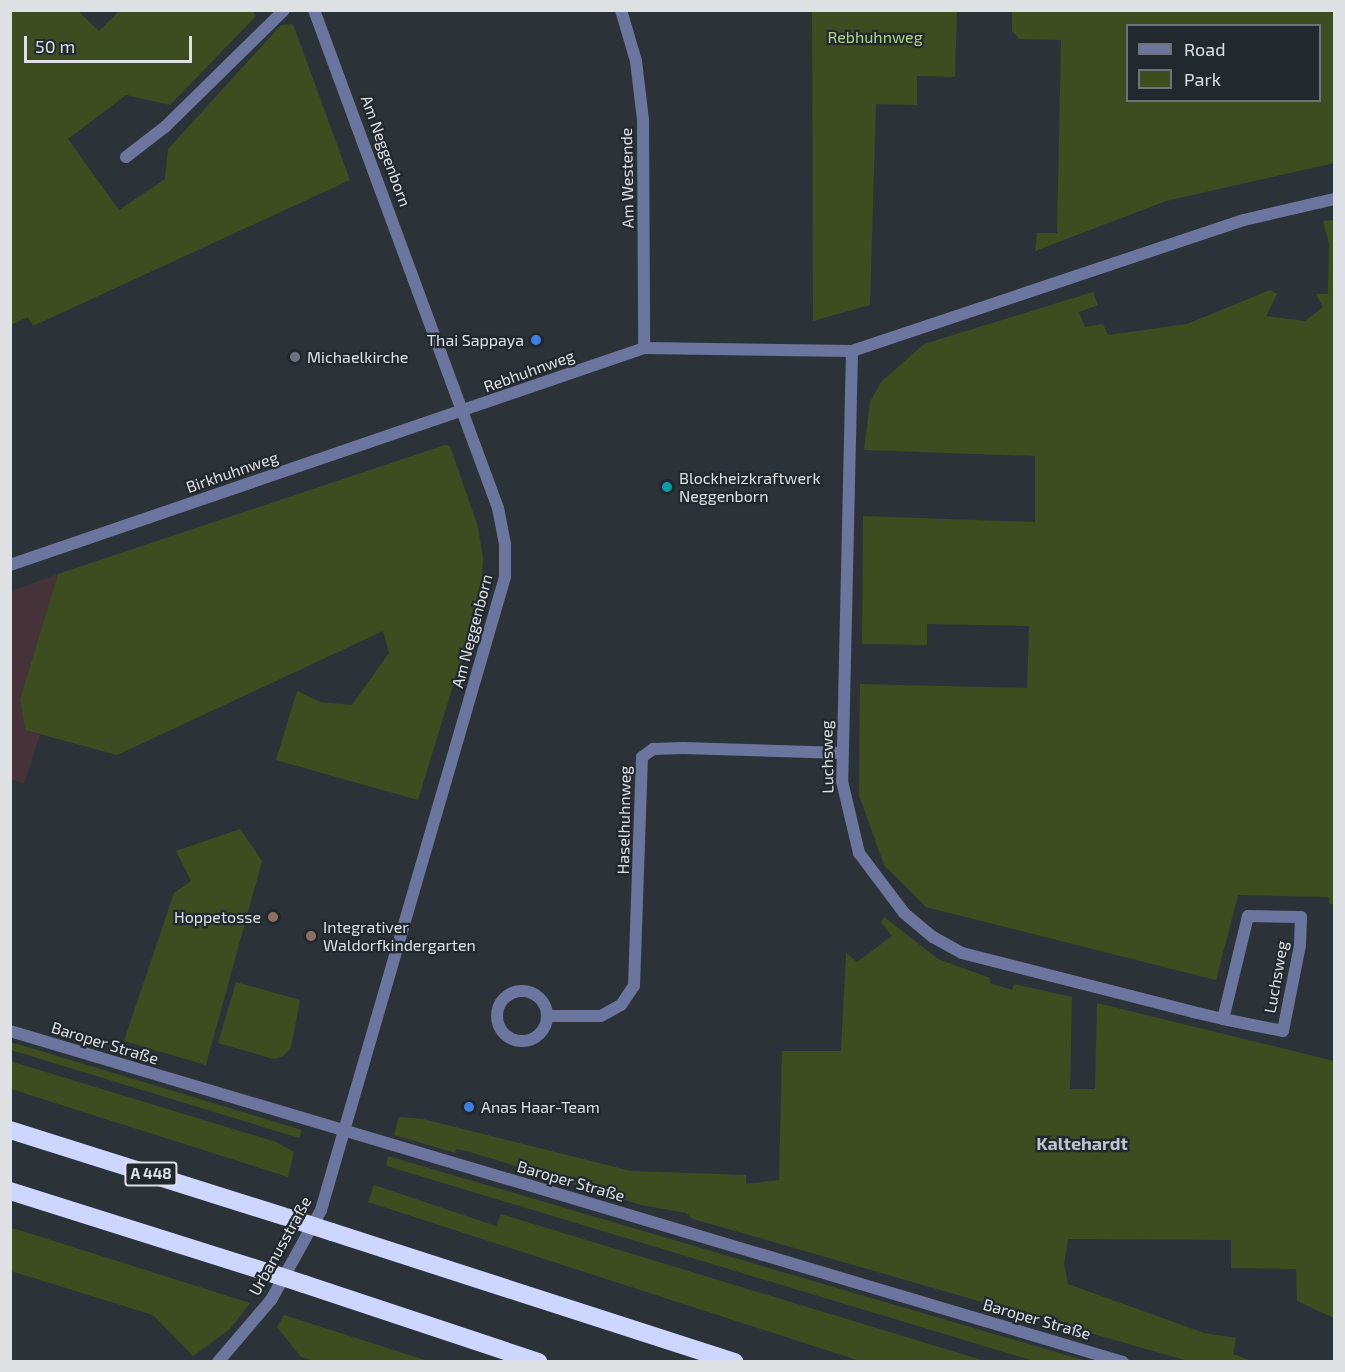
<!DOCTYPE html>
<meta charset="utf-8">
<style>
body{margin:0}
#map{position:relative;width:1345px;height:1372px;overflow:hidden;background:#2c3338;font-family:"Exo 2",sans-serif}
div>[style]{position:absolute}
.commercial>*{inset:0;background:#463339}
.green>*{inset:0;background:#3d4d20}
.minor>*{height:12px;margin:-6px;padding:0 6px;transform-origin:6px;border-radius:6px;background:#6c759d}
.minor>.ring{margin:-6px;padding:0;box-sizing:content-box;background:none;border:12px solid #6c759d;border-radius:50%}
.motorway>*{height:18px;margin:-9px;padding:0 9px;transform-origin:9px;border-radius:9px;background:#ccd6fe}
.motorway-bridge>*{height:18px;margin:-9px;padding:0 9px;transform-origin:9px;border-radius:9px;background:#ccd6fe}
.dots>*{width:16px;height:16px;translate:-50% -50%;box-sizing:border-box;border:3px solid #22292e;border-radius:50%}
span{translate:-50% -50%;white-space:nowrap;text-align:center;line-height:1.15;-webkit-text-stroke:4.5px #22292e;paint-order:stroke}
.shield-label span{padding:2px 4px;background:#22292e;border:2px solid;border-radius:4px;-webkit-text-stroke-width:0}
.shield-label{font-size:15px;color:#dde1e4;font-weight:700}
.park-label{font-size:16px;color:#b5d483}
.street-label{font-size:16px;color:#dde1e4}
.poi-label{font-size:16px;color:#dde1e4}
.right{translate:-100% -50%;text-align:right}
.left{translate:0 -50%;text-align:left}
.neighbourhood-label{font-size:18px;color:#bcc5cb;font-weight:700}
.frame{position:absolute;inset:0;border:12px solid #dde1e4;pointer-events:none}
.legend{position:absolute;left:1126px;top:24px;width:195px;height:78px;box-sizing:border-box;background:#22292e;border:2px solid #6d7377;margin:0;padding:8px 10px;list-style:none;font-size:18px;color:#dde1e4}
.legend li{display:flex;align-items:center;gap:12px;height:30px}
.legend b{width:30px;border:2px solid #6d7377}
.scale{position:absolute;left:24px;top:36px;width:168px;height:27px;box-sizing:border-box;border:3px solid #dde1e4;border-top:0;padding-left:8px;font-size:18px;line-height:21px;white-space:nowrap;color:#dde1e4;-webkit-text-stroke:4px #22292e;paint-order:stroke}
</style>
<div id="map">
<div class="commercial">
<div style="clip-path:polygon(58px 574px,20px 699px,25px 730px,40px 735px,24px 783px,11px 779px,10px 592px)"></div>
</div>
<div class="green">
<div style="clip-path:polygon(252px 11px,256px 16px,170px 105px,126px 95px,68px 139px,119px 210px,165px 179px,168px 149px,281px 25px,293px 24px,350px 180px,33px 326px,28px 317px,11px 325px,11px 11px,78px 11px,99px 31px,119px 11px)"></div>
<div style="clip-path:polygon(812px 11px,957px 11px,955px 77px,917px 76px,917px 105px,876px 104px,870px 305px,813px 321px)"></div>
<div style="clip-path:polygon(evenodd,1012px 11px,1334px 11px,1334px 163px,1166px 201px,1035px 251px,1037px 233px,1057px 233px,1061px 40px,1019px 39px,1012px 31px,1012px 11px,1128px 26px,1320px 26px,1320px 100px,1128px 100px,1128px 26px)"></div>
<div style="clip-path:polygon(1334px 220px,1334px 904px,1329px 904px,1329px 897px,1238px 895px,1216px 980px,926px 907px,884px 865px,859px 795px,860px 684px,1027px 688px,1029px 626px,927px 624px,927px 645px,862px 644px,863px 516px,1035px 522px,1035px 456px,864px 450px,870px 402px,881px 382px,924px 344px,1093px 292px,1098px 305px,1079px 312px,1085px 327px,1103px 324px,1108px 335px,1187px 324px,1270px 290px,1277px 294px,1266px 316px,1305px 321px,1323px 307px,1316px 294px,1328px 294px,1329px 243px,1323px 221px)"></div>
<div style="clip-path:polygon(445px 445px,450px 446px,478px 527px,483px 558px,481px 594px,418px 800px,276px 760px,297px 691px,320px 702px,352px 705px,389px 653px,383px 631px,117px 755px,25px 730px,20px 699px,58px 574px)"></div>
<div style="clip-path:polygon(240px 829px,262px 861px,206px 1065px,124px 1041px,174px 893px,191px 881px,176px 851px)"></div>
<div style="clip-path:polygon(884px 917px,938px 959px,990px 978px,990px 983px,1012px 990px,1014px 984px,1072px 997px,1070px 1089px,1095px 1089px,1097px 1003px,1334px 1061px,1334px 1318px,1297px 1301px,1296px 1269px,1231px 1268px,1231px 1240px,1068px 1239px,1064px 1264px,1068px 1284px,1204px 1333px,1236px 1338px,1233px 1354px,1252px 1361px,1188px 1361px,693px 1219px,686px 1213px,641px 1205px,467px 1151px,456px 1149px,455px 1153px,394px 1135px,399px 1117px,423px 1119px,631px 1171px,746px 1175px,746px 1184px,779px 1180px,782px 1051px,841px 1051px,846px 953px,857px 962px,892px 936px,881px 922px)"></div>
<div style="clip-path:polygon(236px 982px,300px 1000px,291px 1048px,283px 1056px,274px 1059px,218px 1043px)"></div>
<div style="clip-path:polygon(11px 1042px,180px 1093px,302px 1130px,299px 1138px,11px 1050px)"></div>
<div style="clip-path:polygon(10px 1061px,276px 1142px,294px 1152px,288px 1177px,11px 1089px)"></div>
<div style="clip-path:polygon(388px 1156px,847px 1291px,1087px 1361px,1034px 1361px,390px 1167px,386px 1165px)"></div>
<div style="clip-path:polygon(374px 1185px,496px 1226px,501px 1214px,985px 1361px,860px 1361px,368px 1202px)"></div>
<div style="clip-path:polygon(10px 1228px,19px 1230px,250px 1303px,230px 1329px,193px 1356px,153px 1315px,11px 1271px)"></div>
<div style="clip-path:polygon(284px 1315px,428px 1361px,314px 1361px,301px 1357px,277px 1327px)"></div>
</div>
<div class="minor">
<div style="left:621px;top:10px;width:53px;rotate:73.6deg"></div>
<div style="left:636px;top:61px;width:59px;rotate:83.2deg"></div>
<div style="left:643px;top:120px;width:228px;rotate:89.7deg"></div>
<div style="left:126px;top:157px;width:49px;rotate:-37.6deg"></div>
<div style="left:165px;top:127px;width:167px;rotate:-44.5deg"></div>
<div style="left:852px;top:351px;width:430px;rotate:91.3deg"></div>
<div style="left:842px;top:781px;width:74px;rotate:76.7deg"></div>
<div style="left:859px;top:853px;width:75px;rotate:53.1deg"></div>
<div style="left:904px;top:913px;width:38px;rotate:40deg"></div>
<div style="left:933px;top:937px;width:33px;rotate:29deg"></div>
<div style="left:962px;top:953px;width:238px;rotate:14.3deg"></div>
<div style="left:1193px;top:1012px;width:31px;rotate:13deg"></div>
<div style="left:1223px;top:1019px;width:61px;rotate:11.3deg"></div>
<div style="left:1283px;top:1031px;width:88px;rotate:-78.8deg"></div>
<div style="left:1300px;top:945px;width:28px;rotate:-88deg"></div>
<div style="left:1301px;top:917px;width:53px;rotate:-178.9deg"></div>
<div style="left:1248px;top:916px;width:106px;rotate:103.6deg"></div>
<div style="left:10px;top:565px;width:670px;rotate:-18.89deg"></div>
<div style="left:644px;top:348px;width:208px;rotate:0.8deg"></div>
<div style="left:852px;top:351px;width:413px;rotate:-18.5deg"></div>
<div style="left:1244px;top:220px;width:92px;rotate:-13.1deg"></div>
<div class="ring" style="left:497px;top:991px;width:38px;height:38px"></div>
<div style="left:548px;top:1016px;width:53px"></div>
<div style="left:601px;top:1016px;width:23px;rotate:-29deg"></div>
<div style="left:621px;top:1005px;width:23px;rotate:-56deg"></div>
<div style="left:634px;top:986px;width:229px;rotate:-88deg"></div>
<div style="left:642px;top:757px;width:14px;rotate:-36deg"></div>
<div style="left:653px;top:749px;width:30px;rotate:-2deg"></div>
<div style="left:683px;top:748px;width:159px;rotate:1.8deg"></div>
<div style="left:10px;top:1031px;width:1161px;rotate:16.56deg"></div>
<div style="left:218px;top:1362px;width:82px;rotate:-49.5deg"></div>
<div style="left:271px;top:1300px;width:103px;rotate:-60.9deg"></div>
<div style="left:321px;top:1210px;width:659px;rotate:-73.79deg"></div>
<div style="left:505px;top:577px;width:33px;rotate:-90deg"></div>
<div style="left:505px;top:544px;width:37px;rotate:-101deg"></div>
<div style="left:498px;top:508px;width:531px;rotate:-110.28deg"></div>
</div>
<div class="motorway">
<div style="left:10px;top:1130px;width:296px;rotate:17.5deg"></div>
<div style="left:10px;top:1191px;width:266px;rotate:17.5deg"></div>
<div style="left:332px;top:1232px;width:423px;rotate:17.9deg"></div>
<div style="left:304px;top:1284px;width:247px;rotate:18.4deg"></div>
</div>
<div class="motorway-bridge">
<div style="left:292px;top:1219px;width:42px;rotate:18deg"></div>
<div style="left:264px;top:1271px;width:42px;rotate:18deg"></div>
</div>
<div class="dots">
<div style="left:536px;top:340px;background:#3f7fe0"></div>
<div style="left:295px;top:357px;background:#6b7280"></div>
<div style="left:667px;top:487px;background:#0f9aa8"></div>
<div style="left:273px;top:917px;background:#8d6e63"></div>
<div style="left:311px;top:936px;background:#8d6e63"></div>
<div style="left:469px;top:1107px;background:#3f7fe0"></div>
</div>
<div class="shield-label">
<span style="left:151px;top:1174px">A 448</span>
</div>
<div class="park-label">
<span style="left:875px;top:37px">Rebhuhnweg</span>
</div>
<div class="street-label">
<span style="left:386px;top:151px;rotate:70deg">Am Neggenborn</span>
<span style="left:627px;top:178px;rotate:-91deg">Am Westende</span>
<span style="left:529px;top:371px;rotate:-20deg">Rebhuhnweg</span>
<span style="left:232px;top:472px;rotate:-19deg">Birkhuhnweg</span>
<span style="left:472px;top:631px;rotate:-75deg">Am Neggenborn</span>
<span style="left:827px;top:757px;rotate:-91deg">Luchsweg</span>
<span style="left:624px;top:820px;rotate:-89deg">Haselhuhnweg</span>
<span style="left:1276px;top:977px;rotate:-80deg">Luchsweg</span>
<span style="left:105px;top:1043px;rotate:17deg">Baroper Straße</span>
<span style="left:571px;top:1181px;rotate:16deg">Baroper Straße</span>
<span style="left:280px;top:1246px;rotate:-61deg">Urbanusstraße</span>
<span style="left:1037px;top:1319px;rotate:16deg">Baroper Straße</span>
</div>
<div class="poi-label">
<span class="right" style="left:524px;top:340px">Thai Sappaya</span>
<span class="left" style="left:307px;top:357px">Michaelkirche</span>
<span class="left" style="left:679px;top:487px">Blockheizkraftwerk<br>Neggenborn</span>
<span class="right" style="left:261px;top:917px">Hoppetosse</span>
<span class="left" style="left:323px;top:936px">Integrativer<br>Waldorfkindergarten</span>
<span class="left" style="left:481px;top:1107px">Anas Haar-Team</span>
</div>
<div class="neighbourhood-label">
<span style="left:1082px;top:1143px">Kaltehardt</span>
</div>
<div class="frame"></div>
<ul class="legend">
<li><b style="height:8px;background:#6c759d"></b>Road</li>
<li><b style="height:16px;background:#3d4d20"></b>Park</li>
</ul>
<div class="scale">50 m</div>
</div>
